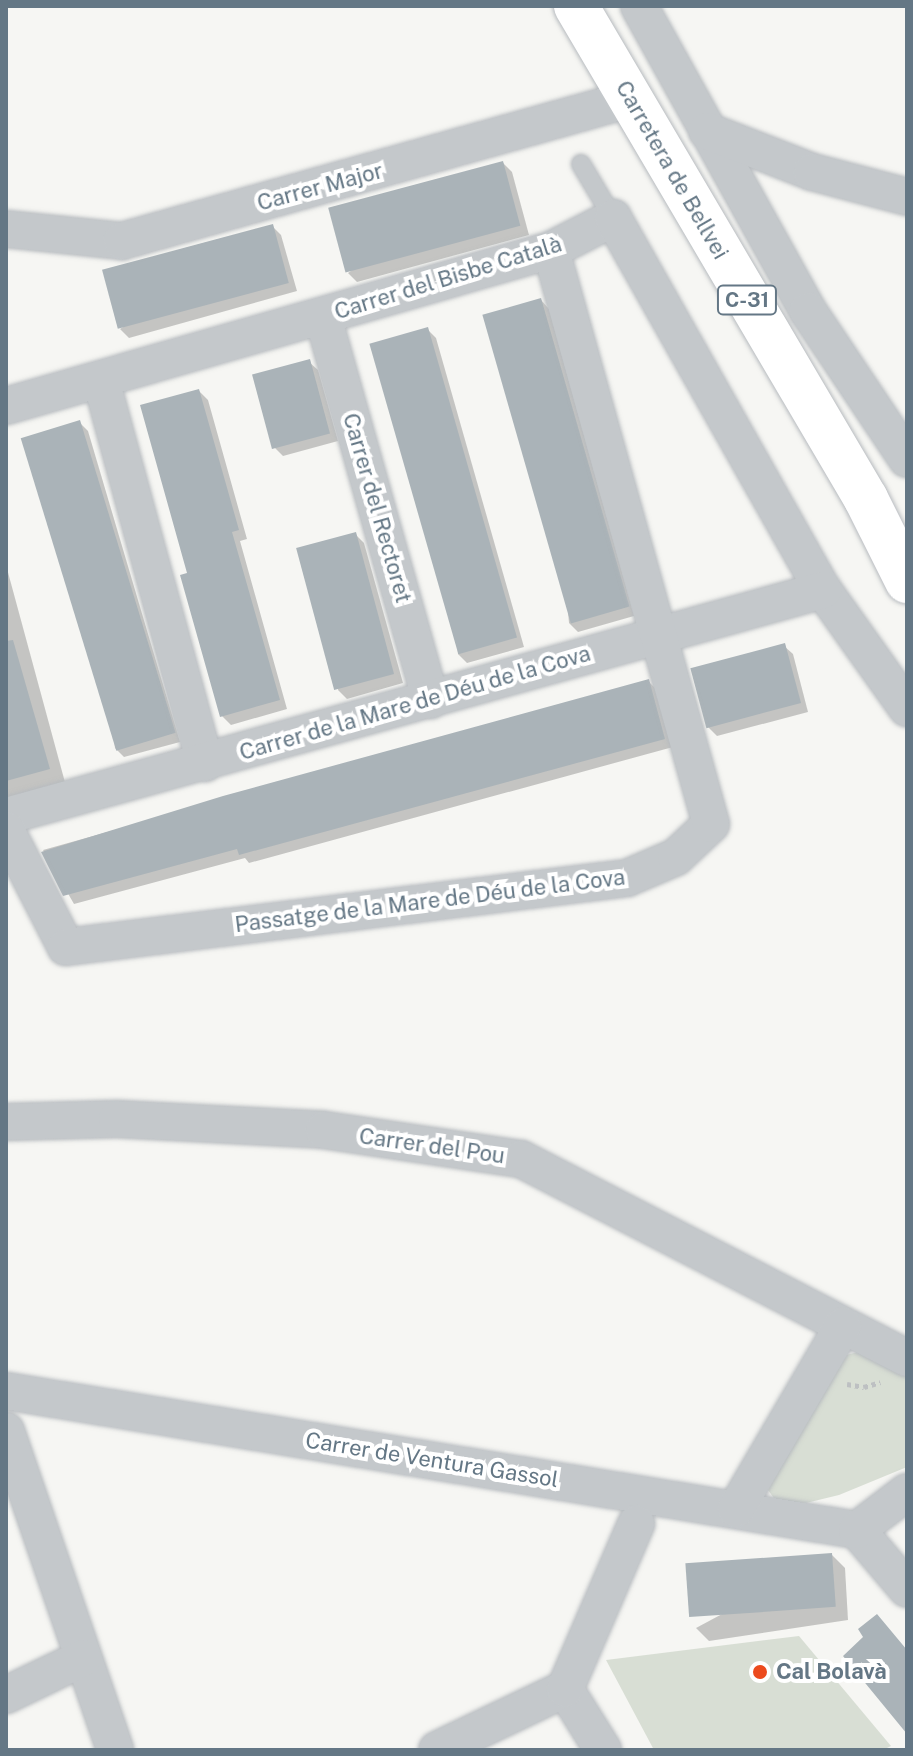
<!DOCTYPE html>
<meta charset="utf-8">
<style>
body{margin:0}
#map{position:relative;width:913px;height:1756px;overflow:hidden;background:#f6f6f3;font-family:"Public Sans",sans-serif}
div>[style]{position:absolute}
.green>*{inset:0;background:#d8ded4}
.shadow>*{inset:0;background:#0003}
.building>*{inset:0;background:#aab3b8;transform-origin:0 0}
.path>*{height:5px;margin-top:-2.5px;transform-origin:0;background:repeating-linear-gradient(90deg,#bdc0c2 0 4px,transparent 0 8px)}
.roads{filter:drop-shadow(0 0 2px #b7bbbf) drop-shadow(0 0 2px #b7bbbf)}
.service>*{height:18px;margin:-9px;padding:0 9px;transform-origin:9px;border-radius:9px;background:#c4c8cb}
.minor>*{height:36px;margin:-18px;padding:0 18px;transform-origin:18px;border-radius:18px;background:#c4c8cb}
.primary>*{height:44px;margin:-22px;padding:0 22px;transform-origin:22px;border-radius:22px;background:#fff}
.dots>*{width:22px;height:22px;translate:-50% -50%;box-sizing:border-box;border:4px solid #fff;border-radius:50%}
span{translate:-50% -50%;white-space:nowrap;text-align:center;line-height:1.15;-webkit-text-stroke:8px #fff;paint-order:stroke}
.shield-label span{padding:2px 6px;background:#fff;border:2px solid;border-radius:6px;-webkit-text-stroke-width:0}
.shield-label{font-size:20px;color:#647785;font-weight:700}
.street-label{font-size:22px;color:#647785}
.poi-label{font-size:22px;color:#647785;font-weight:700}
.left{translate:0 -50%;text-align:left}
.frame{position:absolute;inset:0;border:8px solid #647785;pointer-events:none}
</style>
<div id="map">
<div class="green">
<div style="clip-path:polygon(858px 1352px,907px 1375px,907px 1467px,839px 1495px,806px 1503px,776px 1501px,768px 1490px,842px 1356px)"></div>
<div style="clip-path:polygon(799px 1636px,891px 1746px,883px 1750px,654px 1750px,606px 1660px)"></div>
</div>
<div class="shadow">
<div style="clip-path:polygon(503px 163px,512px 172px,529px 235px,357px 282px,348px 273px)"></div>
<div style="clip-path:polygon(272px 226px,281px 235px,297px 291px,129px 338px,120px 329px)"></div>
<div style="clip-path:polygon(541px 300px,549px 309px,634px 616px,578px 632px,569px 623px)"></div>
<div style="clip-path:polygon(427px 329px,436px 338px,524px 647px,467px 663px,458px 654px)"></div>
<div style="clip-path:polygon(309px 362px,318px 370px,338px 441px,283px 456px,274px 447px)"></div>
<div style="clip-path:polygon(199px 391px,208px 400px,247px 539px,240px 541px,287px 709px,231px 725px,222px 716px,190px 575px)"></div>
<div style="clip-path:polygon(80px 423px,88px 431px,180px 742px,124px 757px,115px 748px)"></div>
<div style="clip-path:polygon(355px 534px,364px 543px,403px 683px,347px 699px,338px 690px)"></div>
<div style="clip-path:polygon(6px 565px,66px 786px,6px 802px)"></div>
<div style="clip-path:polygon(784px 646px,793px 654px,808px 712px,717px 736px,708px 727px)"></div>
<div style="clip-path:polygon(648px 681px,657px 690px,673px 747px,249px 863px,245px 858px,74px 904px,43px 850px)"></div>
<div style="clip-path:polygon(832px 1555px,845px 1568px,848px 1620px,709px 1641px,696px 1628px)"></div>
</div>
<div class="building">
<div style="left:503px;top:161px;width:67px;height:181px;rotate:75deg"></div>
<div style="left:273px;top:224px;width:61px;height:177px;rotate:75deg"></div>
<div style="left:541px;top:298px;width:321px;height:61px;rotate:74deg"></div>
<div style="left:428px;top:327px;width:323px;height:61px;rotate:74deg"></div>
<div style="left:310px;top:359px;width:77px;height:60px;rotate:75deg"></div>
<div style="clip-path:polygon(199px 389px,239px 530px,232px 532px,280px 700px,220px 717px,180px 575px,187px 573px,140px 405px)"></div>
<div style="left:80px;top:420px;width:327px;height:62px;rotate:73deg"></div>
<div style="left:356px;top:532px;width:147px;height:62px;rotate:75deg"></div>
<div style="clip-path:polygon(13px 640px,50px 769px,6px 781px,6px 641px)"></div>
<div style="left:785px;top:643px;width:62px;height:98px;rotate:75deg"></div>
<div style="clip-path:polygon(649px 679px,665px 739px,239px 855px,237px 849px,63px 896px,41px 852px,223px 796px)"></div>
<div style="left:832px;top:1553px;width:54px;height:147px;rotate:86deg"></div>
<div style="clip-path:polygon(877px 1614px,907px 1650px,907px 1734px,843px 1656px,863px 1637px,858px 1629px)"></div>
</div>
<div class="path">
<div style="left:847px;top:1384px;width:17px;rotate:10deg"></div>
<div style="left:864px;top:1387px;width:17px;rotate:-17deg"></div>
</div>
<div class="roads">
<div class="service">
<div style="left:581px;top:164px;width:63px;rotate:59.3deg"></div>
</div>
<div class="minor">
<div style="left:639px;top:6px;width:349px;rotate:61deg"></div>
<div style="left:808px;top:311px;width:178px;rotate:56.2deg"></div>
<div style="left:707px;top:131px;width:113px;rotate:21.3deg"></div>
<div style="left:812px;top:172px;width:98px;rotate:14.7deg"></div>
<div style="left:6px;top:229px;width:117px;rotate:5.9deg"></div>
<div style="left:122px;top:241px;width:527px;rotate:-15.62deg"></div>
<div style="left:323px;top:317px;width:398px;rotate:74.3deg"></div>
<div style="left:101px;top:380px;width:397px;rotate:74.8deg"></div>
<div style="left:6px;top:406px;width:567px;rotate:-15.97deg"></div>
<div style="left:551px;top:250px;width:70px;rotate:-27.3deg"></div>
<div style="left:613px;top:218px;width:427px;rotate:60.6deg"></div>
<div style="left:823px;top:590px;width:145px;rotate:54.6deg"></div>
<div style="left:6px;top:816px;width:848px;rotate:-15.46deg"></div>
<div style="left:6px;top:830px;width:131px;rotate:62.9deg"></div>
<div style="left:66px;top:947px;width:565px;rotate:-7.01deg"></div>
<div style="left:627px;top:878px;width:53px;rotate:-23.2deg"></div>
<div style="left:676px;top:857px;width:48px;rotate:-43.3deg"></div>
<div style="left:711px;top:824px;width:596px;rotate:-105.58deg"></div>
<div style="left:6px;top:1122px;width:111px;rotate:-1.5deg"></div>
<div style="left:117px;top:1119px;width:207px;rotate:3deg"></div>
<div style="left:324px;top:1130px;width:199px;rotate:8.4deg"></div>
<div style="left:521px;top:1159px;width:434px;rotate:27.3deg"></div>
<div style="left:6px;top:1391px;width:862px;rotate:9.28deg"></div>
<div style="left:6px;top:1431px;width:337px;rotate:71.1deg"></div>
<div style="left:736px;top:1509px;width:212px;rotate:-59.7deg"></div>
<div style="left:857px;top:1530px;width:77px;rotate:49.7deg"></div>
<div style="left:857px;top:1530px;width:63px;rotate:-37.2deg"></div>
<div style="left:565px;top:1689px;width:72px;rotate:58.1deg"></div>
<div style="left:6px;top:1695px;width:85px;rotate:-25.7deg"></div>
<div style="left:437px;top:1750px;width:142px;rotate:-25.5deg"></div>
<div style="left:565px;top:1689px;width:180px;rotate:-66.7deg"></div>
</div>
<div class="primary">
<div style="left:576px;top:6px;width:572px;rotate:59.53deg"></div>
<div style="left:866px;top:499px;width:92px;rotate:63.4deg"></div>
</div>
</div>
<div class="dots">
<div style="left:760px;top:1672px;background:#ec4a1d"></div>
</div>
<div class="shield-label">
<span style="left:747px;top:300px">C-31</span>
</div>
<div class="street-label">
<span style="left:672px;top:170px;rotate:60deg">Carretera de Bellvei</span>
<span style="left:320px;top:187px;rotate:-15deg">Carrer Major</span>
<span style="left:448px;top:278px;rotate:-17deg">Carrer del Bisbe Català</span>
<span style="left:377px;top:508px;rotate:74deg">Carrer del Rectoret</span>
<span style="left:415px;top:703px;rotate:-16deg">Carrer de la Mare de Déu de la Cova</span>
<span style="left:430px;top:901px;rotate:-7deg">Passatge de la Mare de Déu de la Cova</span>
<span style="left:432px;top:1146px;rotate:8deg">Carrer del Pou</span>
<span style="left:432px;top:1460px;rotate:9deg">Carrer de Ventura Gassol</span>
</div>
<div class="poi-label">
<span class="left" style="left:776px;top:1672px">Cal Bolavà</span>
</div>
<div class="frame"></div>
</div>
